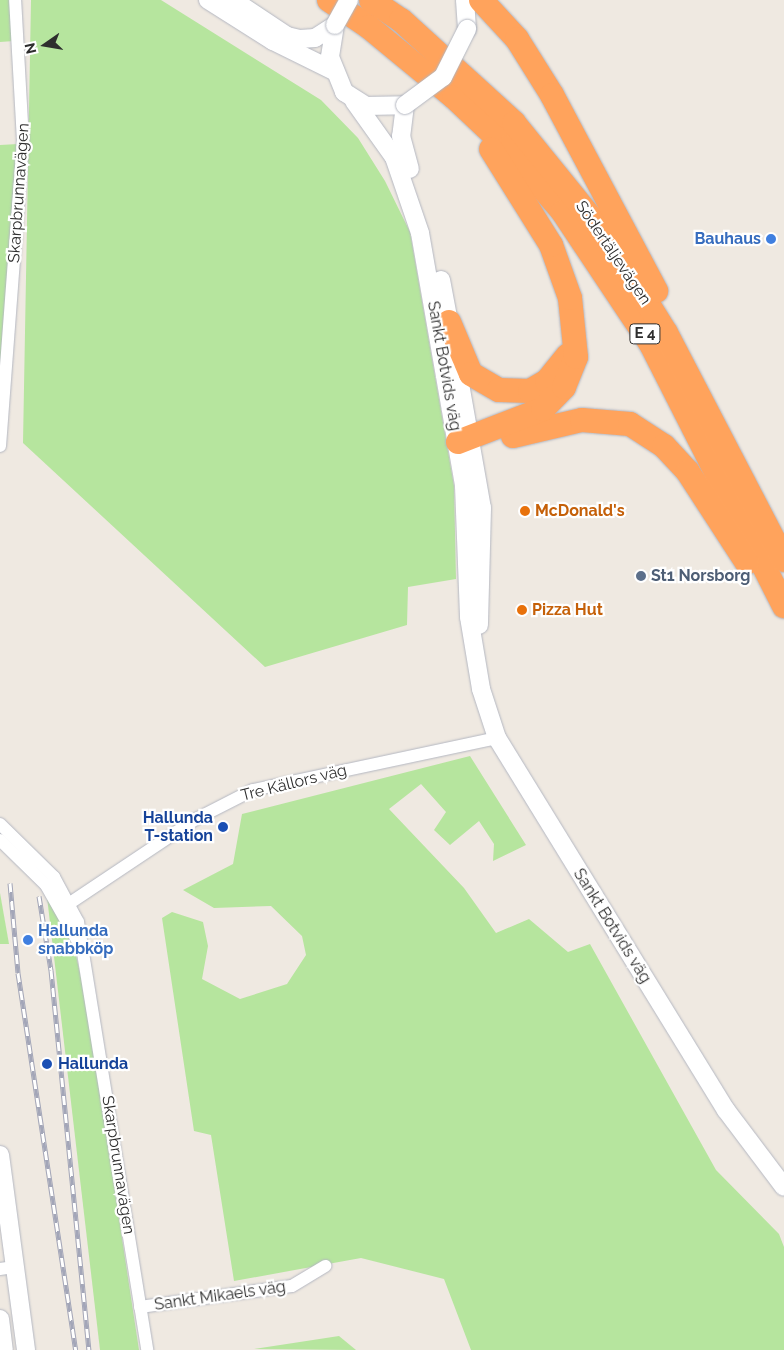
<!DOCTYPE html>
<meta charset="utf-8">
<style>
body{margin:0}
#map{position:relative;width:784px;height:1350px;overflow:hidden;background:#efe9e1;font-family:Raleway,sans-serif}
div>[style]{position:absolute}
.green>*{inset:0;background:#b6e59e}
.roads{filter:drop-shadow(0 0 1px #b4b7c1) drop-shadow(0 0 1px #b4b7c1)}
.minor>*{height:12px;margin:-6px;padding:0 6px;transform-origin:6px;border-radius:6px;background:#fff}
.secondary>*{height:18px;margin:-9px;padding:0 9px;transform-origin:9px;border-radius:9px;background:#fff}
.motorway>*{height:24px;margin:-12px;padding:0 12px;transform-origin:12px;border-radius:12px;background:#ffa35c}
.rail>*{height:5px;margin-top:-2.5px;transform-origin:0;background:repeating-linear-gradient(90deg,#fff 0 9px,#a3a6b8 0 18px);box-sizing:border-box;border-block:1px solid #a3a6b8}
.bridges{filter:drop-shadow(0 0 1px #b4b7c1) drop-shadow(0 0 1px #b4b7c1)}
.secondary-bridge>*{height:18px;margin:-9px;padding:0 9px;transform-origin:9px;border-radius:9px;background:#fff}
.dots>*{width:14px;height:14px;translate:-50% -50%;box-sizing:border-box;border:2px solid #fff;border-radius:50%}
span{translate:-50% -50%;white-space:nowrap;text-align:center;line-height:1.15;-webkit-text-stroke:4.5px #fff;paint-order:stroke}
.shield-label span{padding:1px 4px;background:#fff;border:1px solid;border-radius:4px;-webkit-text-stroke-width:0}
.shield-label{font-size:15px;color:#2e2e2e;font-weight:700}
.street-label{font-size:16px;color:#2e2e2e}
.shop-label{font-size:16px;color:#366cbe;font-weight:700}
.right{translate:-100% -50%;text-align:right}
.left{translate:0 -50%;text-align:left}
.food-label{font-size:16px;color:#c56008;font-weight:700}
.service-label{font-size:16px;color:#4e5e75;font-weight:700}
.transit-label{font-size:16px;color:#164399;font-weight:700}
.north{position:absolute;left:20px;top:20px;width:50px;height:50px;-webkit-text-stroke:4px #fff;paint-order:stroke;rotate:257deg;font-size:14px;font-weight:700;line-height:20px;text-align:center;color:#2e2e2e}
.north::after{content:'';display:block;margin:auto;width:18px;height:22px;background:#2e2e2e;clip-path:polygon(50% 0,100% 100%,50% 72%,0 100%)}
</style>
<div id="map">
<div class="green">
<div style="clip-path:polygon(0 0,9px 0,14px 41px,0 42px)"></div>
<div style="clip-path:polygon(31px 0,161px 0,321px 100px,358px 138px,385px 181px,410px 232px,454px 486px,456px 579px,408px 587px,407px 625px,265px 667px,23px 443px)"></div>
<div style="clip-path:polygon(18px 144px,0 369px,0 145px)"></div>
<div style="clip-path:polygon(470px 756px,526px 845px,493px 861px,494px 844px,479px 821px,450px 845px,434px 830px,446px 812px,421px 784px,389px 809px,464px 888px,496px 933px,529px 919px,568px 952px,590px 944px,716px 1170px,779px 1234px,784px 1247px,784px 1350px,471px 1350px,444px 1279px,361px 1258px,234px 1281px,211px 1135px,194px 1131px,162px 918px,172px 912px,203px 922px,208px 946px,202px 979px,240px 999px,287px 984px,306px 955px,302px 936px,271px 906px,214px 908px,183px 890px,233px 864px,242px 814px)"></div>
<div style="clip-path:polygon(0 893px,9px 944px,0 944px)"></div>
<div style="clip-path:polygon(47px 897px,75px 951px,85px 995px,139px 1350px,100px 1350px)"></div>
<div style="clip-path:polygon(339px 1336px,356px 1350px,254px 1349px)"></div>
</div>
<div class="roads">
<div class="minor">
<div style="left:0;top:446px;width:306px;rotate:-85.7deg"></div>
<div style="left:23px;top:141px;width:141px;rotate:-93.2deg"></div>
<div style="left:0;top:824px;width:76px;rotate:44.5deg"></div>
<div style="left:54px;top:877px;width:51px;rotate:61.9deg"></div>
<div style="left:78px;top:922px;width:434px;rotate:80.8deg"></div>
<div style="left:0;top:840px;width:64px;rotate:44.4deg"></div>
<div style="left:46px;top:885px;width:63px;rotate:60.6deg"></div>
<div style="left:61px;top:909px;width:162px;rotate:-33.7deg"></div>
<div style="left:196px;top:819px;width:64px;rotate:-27deg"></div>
<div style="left:253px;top:790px;width:249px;rotate:-12deg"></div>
<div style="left:0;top:1269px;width:15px;rotate:-8deg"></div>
<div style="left:140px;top:1307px;width:153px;rotate:-7.9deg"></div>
<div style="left:292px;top:1286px;width:39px;rotate:-31deg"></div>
</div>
<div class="secondary">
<div style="left:208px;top:0;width:77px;rotate:32.2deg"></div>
<div style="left:273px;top:41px;width:66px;rotate:26.2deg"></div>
<div style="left:233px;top:0;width:65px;rotate:33.7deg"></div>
<div style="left:287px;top:36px;width:13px;rotate:13deg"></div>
<div style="left:300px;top:39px;width:15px;rotate:-4deg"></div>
<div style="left:315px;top:38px;width:24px;rotate:-33deg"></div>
<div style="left:465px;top:0;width:29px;rotate:86deg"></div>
<div style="left:335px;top:25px;width:32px;rotate:99deg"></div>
<div style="left:330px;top:57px;width:38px;rotate:68deg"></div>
<div style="left:344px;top:92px;width:26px;rotate:32deg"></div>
<div style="left:366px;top:106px;width:39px;rotate:-1deg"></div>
<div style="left:405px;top:105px;width:31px;rotate:97deg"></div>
<div style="left:401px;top:136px;width:34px;rotate:75deg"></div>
<div style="left:354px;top:101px;width:69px;rotate:54.5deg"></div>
<div style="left:394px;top:157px;width:80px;rotate:71.1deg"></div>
<div style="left:420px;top:233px;width:257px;rotate:80.1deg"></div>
<div style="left:464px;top:486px;width:131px;rotate:87.8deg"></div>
<div style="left:469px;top:617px;width:73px;rotate:80.5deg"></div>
<div style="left:481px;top:689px;width:52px;rotate:71.9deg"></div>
<div style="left:497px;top:738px;width:437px;rotate:58.4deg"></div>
<div style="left:726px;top:1110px;width:96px;rotate:53deg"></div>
<div style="left:441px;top:280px;width:54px;rotate:79.3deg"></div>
<div style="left:456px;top:361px;width:149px;rotate:80deg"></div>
<div style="left:482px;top:508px;width:117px;rotate:91.5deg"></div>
<div style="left:0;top:1155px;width:197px;rotate:82.4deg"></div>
<div style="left:0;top:1319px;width:31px;rotate:83deg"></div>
</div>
<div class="motorway">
<div style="left:329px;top:0;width:48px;rotate:34deg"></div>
<div style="left:369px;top:27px;width:110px;rotate:39.5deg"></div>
<div style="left:454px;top:97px;width:74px;rotate:43.4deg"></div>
<div style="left:508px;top:148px;width:84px;rotate:49.3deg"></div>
<div style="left:563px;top:212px;width:159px;rotate:56.3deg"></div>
<div style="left:651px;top:344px;width:294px;rotate:63.1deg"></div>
<div style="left:371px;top:0;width:36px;rotate:34deg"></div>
<div style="left:401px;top:20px;width:153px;rotate:42.3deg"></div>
<div style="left:514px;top:123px;width:144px;rotate:50.9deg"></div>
<div style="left:605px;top:235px;width:115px;rotate:58.1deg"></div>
<div style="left:666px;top:333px;width:256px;rotate:62.5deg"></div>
<div style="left:481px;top:0;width:53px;rotate:47.3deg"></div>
<div style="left:517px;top:39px;width:66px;rotate:58deg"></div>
<div style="left:552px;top:95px;width:222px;rotate:62deg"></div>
<div style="left:449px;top:322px;width:56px;rotate:67.1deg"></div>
<div style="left:471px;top:374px;width:32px;rotate:30deg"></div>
<div style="left:499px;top:390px;width:31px;rotate:2deg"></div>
<div style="left:530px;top:391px;width:20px;rotate:-30deg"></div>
<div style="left:547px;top:381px;width:33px;rotate:-51deg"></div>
<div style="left:513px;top:436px;width:71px;rotate:-13.1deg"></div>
<div style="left:582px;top:420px;width:48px;rotate:4.8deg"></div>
<div style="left:630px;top:424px;width:40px;rotate:32.9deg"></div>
<div style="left:664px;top:446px;width:35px;rotate:47deg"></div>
<div style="left:688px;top:472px;width:108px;rotate:57deg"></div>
<div style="left:458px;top:442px;width:91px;rotate:-21.2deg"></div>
<div style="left:543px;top:409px;width:30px;rotate:-46deg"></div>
<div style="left:564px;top:387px;width:32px;rotate:-68deg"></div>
<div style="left:576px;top:357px;width:59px;rotate:-95.8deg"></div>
<div style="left:570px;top:298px;width:56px;rotate:-109.7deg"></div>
<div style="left:551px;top:245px;width:113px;rotate:-122deg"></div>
</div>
</div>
<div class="rail">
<div style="left:10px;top:883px;width:90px;rotate:84.9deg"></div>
<div style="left:18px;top:973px;width:381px;rotate:81.3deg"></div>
<div style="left:39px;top:896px;width:75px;rotate:80.8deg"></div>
<div style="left:51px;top:970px;width:382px;rotate:84.3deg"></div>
</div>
<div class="bridges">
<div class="secondary-bridge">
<div style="left:335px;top:25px;width:29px;rotate:-61deg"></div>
<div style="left:405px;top:105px;width:47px;rotate:-36.4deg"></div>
<div style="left:443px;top:77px;width:54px;rotate:-63.4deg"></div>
</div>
</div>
<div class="dots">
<div style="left:771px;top:239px;background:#3f7fe0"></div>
<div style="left:525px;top:511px;background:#e8710a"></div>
<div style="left:641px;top:576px;background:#5c6f8a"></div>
<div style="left:522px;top:610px;background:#e8710a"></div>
<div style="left:223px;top:827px;background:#1a4fb4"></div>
<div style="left:28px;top:940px;background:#3f7fe0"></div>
<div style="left:47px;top:1064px;background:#1a4fb4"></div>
</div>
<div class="shield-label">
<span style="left:645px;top:334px">E 4</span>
</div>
<div class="street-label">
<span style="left:19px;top:193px;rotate:-86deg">Skarpbrunnavägen</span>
<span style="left:613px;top:253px;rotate:56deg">Södertäljevägen</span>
<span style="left:444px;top:366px;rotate:80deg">Sankt Botvids väg</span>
<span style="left:294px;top:783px;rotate:-14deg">Tre Källors väg</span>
<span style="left:612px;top:926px;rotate:58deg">Sankt Botvids väg</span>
<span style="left:118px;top:1165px;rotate:81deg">Skarpbrunnavägen</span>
<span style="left:220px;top:1296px;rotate:-8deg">Sankt Mikaels väg</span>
</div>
<div class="shop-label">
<span class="right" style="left:761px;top:239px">Bauhaus</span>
<span class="left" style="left:38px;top:940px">Hallunda<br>snabbköp</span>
</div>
<div class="food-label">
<span class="left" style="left:535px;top:511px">McDonald's</span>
<span class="left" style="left:532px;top:610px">Pizza Hut</span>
</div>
<div class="service-label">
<span class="left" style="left:651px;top:576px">St1 Norsborg</span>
</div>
<div class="transit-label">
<span class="right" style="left:213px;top:827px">Hallunda<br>T-station</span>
<span class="left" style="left:58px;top:1064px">Hallunda</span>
</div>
<div class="north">N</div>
</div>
